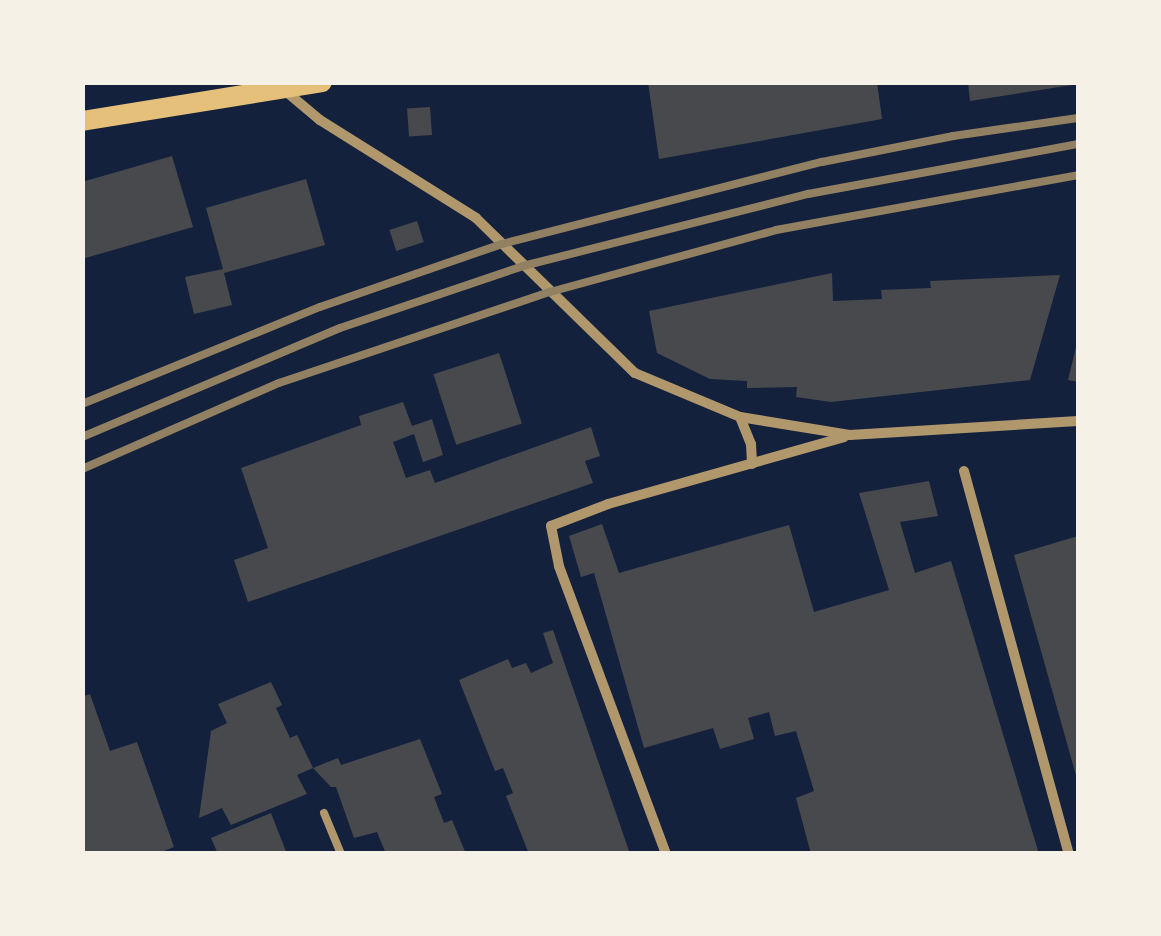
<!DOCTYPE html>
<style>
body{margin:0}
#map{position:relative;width:1161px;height:936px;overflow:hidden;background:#14213d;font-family:Helvetica,sans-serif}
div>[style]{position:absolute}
.building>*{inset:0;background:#48494c;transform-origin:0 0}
.service>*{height:8px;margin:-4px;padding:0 4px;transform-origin:4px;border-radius:4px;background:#b1986c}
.minor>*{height:10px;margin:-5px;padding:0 5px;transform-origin:5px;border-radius:5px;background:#b1986c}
.secondary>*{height:20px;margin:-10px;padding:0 10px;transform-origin:10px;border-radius:10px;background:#e5c07b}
.rail>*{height:8px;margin:-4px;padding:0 4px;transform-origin:4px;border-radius:4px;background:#918062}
span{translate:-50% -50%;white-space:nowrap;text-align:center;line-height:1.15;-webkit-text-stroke:10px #f6f1e7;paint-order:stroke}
.frame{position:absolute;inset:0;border:85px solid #f6f1e7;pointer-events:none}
</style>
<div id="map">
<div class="building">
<div style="clip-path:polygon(648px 82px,877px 82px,882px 119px,659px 159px)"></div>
<div style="clip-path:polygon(968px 82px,1072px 82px,1072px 85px,970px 101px)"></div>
<div style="left:430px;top:107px;width:28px;height:23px;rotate:86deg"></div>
<div style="clip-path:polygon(172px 156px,193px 227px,82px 259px,82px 182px)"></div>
<div style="clip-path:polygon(306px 179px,325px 245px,224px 273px,232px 305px,194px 314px,185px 277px,223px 269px,206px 208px)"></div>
<div style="left:417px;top:221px;width:22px;height:29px;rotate:72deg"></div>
<div style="clip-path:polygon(832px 273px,833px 301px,882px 299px,881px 290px,931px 288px,930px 281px,1060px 275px,1030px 380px,831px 402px,796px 397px,797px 387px,747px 388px,747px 381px,710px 379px,657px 353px,649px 311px)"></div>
<div style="clip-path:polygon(1077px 343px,1078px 344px,1078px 382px,1068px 380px)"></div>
<div style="left:499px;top:353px;width:74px;height:69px;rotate:72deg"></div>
<div style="clip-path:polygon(403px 402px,412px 426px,432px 419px,443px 455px,423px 462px,414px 434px,393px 442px,406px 478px,430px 470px,435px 483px,591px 427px,600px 456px,585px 461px,593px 483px,248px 602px,234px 560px,268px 548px,241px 468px,361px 425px,359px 416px)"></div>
<div style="clip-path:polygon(929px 481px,938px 516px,900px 522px,915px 573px,951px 561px,1039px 854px,811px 854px,796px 798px,814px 791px,796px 731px,775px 736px,769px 712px,748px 718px,754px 739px,720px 749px,713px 728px,644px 748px,594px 573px,581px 577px,569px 536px,602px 524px,619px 573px,789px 525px,814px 612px,889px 590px,859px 493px)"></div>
<div style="clip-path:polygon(1078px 536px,1078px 779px,1077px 779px,1014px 555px)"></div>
<div style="clip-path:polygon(553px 630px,563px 659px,630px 854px,529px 854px,506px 796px,513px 793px,503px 768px,495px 771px,459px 680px,508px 659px,512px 668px,526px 663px,531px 673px,553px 663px,543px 633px)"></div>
<div style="clip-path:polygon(271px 682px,282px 705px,276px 708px,290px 738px,297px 735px,313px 768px,297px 775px,307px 794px,231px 825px,222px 808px,199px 818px,211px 731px,227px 723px,218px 704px)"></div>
<div style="clip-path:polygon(90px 694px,110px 751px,137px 742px,174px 847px,156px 854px,82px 854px,82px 697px)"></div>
<div style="clip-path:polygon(420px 739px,442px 794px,434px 797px,444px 823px,452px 820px,466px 854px,386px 854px,377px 832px,354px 838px,336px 787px,331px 787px,313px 768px,338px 758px,341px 765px)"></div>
<div style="clip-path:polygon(271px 813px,287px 854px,218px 854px,211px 838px)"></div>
</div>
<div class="service">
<div style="left:324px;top:813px;width:44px;rotate:67.5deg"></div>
</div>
<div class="minor">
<div style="left:283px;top:89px;width:48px;rotate:40deg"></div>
<div style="left:320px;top:120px;width:184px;rotate:32.1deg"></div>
<div style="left:476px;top:218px;width:222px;rotate:44.3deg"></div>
<div style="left:635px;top:373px;width:114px;rotate:22.7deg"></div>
<div style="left:740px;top:417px;width:111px;rotate:9.3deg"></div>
<div style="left:850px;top:435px;width:228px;rotate:-3.5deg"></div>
<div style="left:740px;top:417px;width:29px;rotate:68deg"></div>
<div style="left:751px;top:444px;width:20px;rotate:87deg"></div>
<div style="left:964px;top:471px;width:397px;rotate:74.7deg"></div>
<div style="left:666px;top:854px;width:307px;rotate:-110.4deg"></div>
<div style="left:559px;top:566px;width:41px;rotate:-101.3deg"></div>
<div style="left:551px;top:526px;width:61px;rotate:-21.1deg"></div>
<div style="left:608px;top:504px;width:245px;rotate:-15.8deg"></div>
</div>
<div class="secondary">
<div style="left:82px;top:121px;width:243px;rotate:-9.2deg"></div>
</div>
<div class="rail">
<div style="left:82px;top:404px;width:257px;rotate:-22.2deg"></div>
<div style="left:320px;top:307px;width:193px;rotate:-19.1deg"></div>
<div style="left:502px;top:244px;width:330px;rotate:-14.4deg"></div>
<div style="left:822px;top:162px;width:134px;rotate:-11.2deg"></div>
<div style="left:953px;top:136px;width:126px;rotate:-8.2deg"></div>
<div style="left:82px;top:437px;width:280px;rotate:-22.9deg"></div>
<div style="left:340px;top:328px;width:193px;rotate:-18.7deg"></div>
<div style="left:523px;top:266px;width:294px;rotate:-14.2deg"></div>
<div style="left:808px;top:194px;width:275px;rotate:-10.5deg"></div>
<div style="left:82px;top:469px;width:215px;rotate:-23.6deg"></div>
<div style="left:279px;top:383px;width:286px;rotate:-18.6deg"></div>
<div style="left:550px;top:292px;width:234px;rotate:-15.3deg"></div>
<div style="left:776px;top:230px;width:307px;rotate:-10.3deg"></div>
</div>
<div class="frame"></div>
</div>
